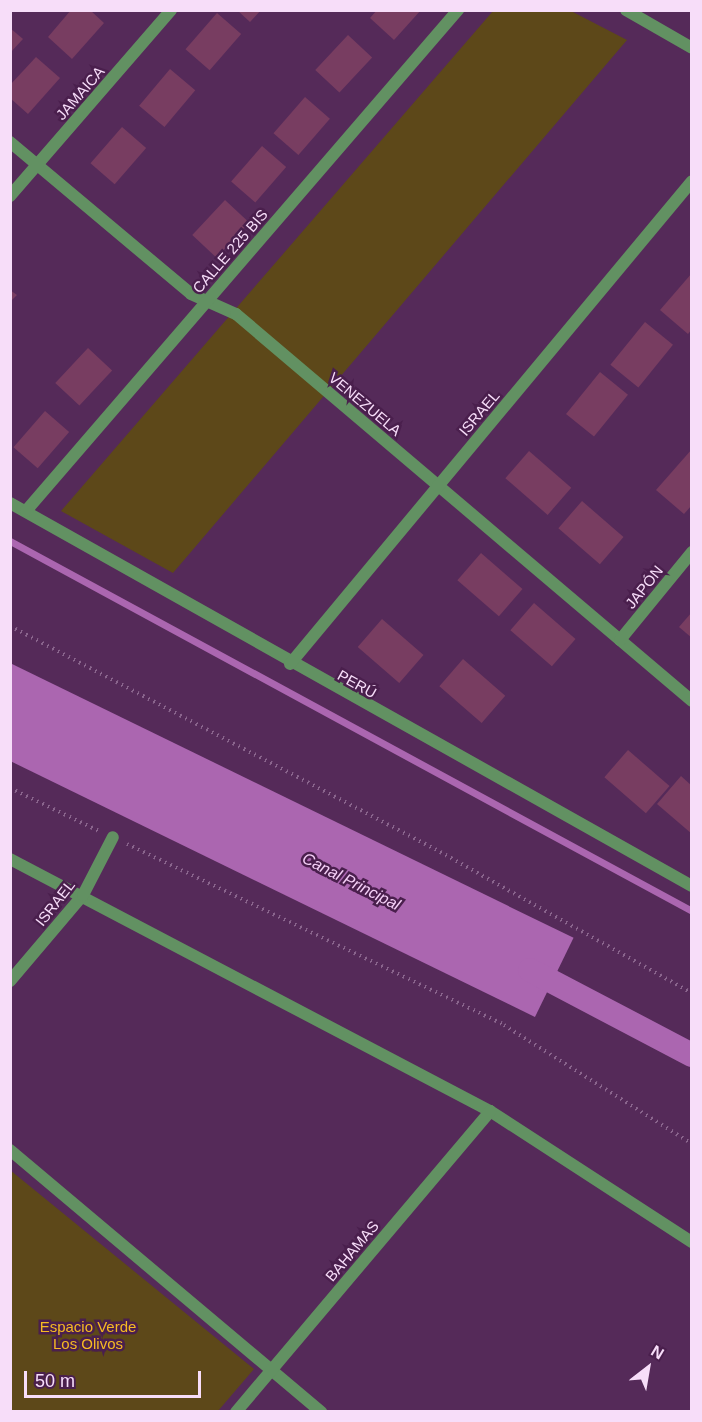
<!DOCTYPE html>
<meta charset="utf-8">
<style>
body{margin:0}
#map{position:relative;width:702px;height:1422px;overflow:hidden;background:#552a59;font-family:Arial,sans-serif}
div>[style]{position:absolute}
.green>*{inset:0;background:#5d4819}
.water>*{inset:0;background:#ab66b0;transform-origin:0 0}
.stream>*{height:7px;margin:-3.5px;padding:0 3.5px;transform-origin:3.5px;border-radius:3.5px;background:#ab66b0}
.canal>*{height:24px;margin:-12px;padding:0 12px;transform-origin:12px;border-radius:12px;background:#ab66b0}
.building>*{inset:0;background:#783d61;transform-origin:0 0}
.path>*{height:4px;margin-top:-2px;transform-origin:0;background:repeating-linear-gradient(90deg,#8a658d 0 1.5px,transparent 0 6px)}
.minor>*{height:12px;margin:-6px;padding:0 6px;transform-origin:6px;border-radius:6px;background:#629162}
span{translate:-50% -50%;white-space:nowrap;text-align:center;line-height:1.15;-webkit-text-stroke:5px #4a1f4d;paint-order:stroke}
.street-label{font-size:15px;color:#f7ddf9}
.park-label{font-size:15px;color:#f6bb22}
.water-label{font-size:16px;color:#f5d0f7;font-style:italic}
.frame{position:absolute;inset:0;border:12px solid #f7ddf9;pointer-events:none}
.north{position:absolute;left:618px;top:1338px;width:60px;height:60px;-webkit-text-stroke:4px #4a1f4d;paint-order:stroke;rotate:31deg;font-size:16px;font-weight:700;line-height:24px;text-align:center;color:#f7ddf9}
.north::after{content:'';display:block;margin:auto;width:21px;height:27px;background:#f7ddf9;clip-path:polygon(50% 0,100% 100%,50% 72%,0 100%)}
.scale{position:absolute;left:24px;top:1371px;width:177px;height:27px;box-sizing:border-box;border:3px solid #f7ddf9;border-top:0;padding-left:8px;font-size:18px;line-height:21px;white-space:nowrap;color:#f7ddf9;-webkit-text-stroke:4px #4a1f4d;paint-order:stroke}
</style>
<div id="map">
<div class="green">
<div style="clip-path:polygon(493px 11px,571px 11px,627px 40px,173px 573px,61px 511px)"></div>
<div style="clip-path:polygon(10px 1170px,254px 1369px,218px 1411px,11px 1411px)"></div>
</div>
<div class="water">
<div style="left:10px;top:663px;width:627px;height:88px;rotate:26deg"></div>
</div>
<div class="stream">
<div style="left:10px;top:541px;width:776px;rotate:28.48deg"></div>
</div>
<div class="canal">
<div style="left:530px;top:970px;width:183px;rotate:27.7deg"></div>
</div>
<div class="building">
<div style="clip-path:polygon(71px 10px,90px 10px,104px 23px,72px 59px,48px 37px)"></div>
<div style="clip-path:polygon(237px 10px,261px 10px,250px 22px)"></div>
<div style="clip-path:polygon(377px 10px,421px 10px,394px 40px,370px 18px)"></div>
<div style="left:217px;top:13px;width:32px;height:48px;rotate:41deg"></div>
<div style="clip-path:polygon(10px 28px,23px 39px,10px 53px)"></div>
<div style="left:348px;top:35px;width:33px;height:48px;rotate:43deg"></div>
<div style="clip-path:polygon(36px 57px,60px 78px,28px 114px,10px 98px,10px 85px)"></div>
<div style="left:170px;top:69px;width:33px;height:48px;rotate:40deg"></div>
<div style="left:305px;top:97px;width:33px;height:48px;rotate:41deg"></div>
<div style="left:122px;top:127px;width:32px;height:48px;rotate:41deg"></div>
<div style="left:262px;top:146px;width:32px;height:47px;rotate:41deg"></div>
<div style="left:225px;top:200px;width:33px;height:48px;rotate:43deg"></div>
<div style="clip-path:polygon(692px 273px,692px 329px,688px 334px,660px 310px)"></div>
<div style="clip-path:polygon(10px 290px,17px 295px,10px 302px)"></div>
<div style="left:645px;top:322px;width:36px;height:55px;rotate:39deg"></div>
<div style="left:88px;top:348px;width:33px;height:48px;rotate:43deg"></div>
<div style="left:600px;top:372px;width:36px;height:54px;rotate:39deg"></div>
<div style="left:45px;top:411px;width:32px;height:48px;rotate:41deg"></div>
<div style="clip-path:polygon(692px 449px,692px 505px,684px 514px,656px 490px)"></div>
<div style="left:529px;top:451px;width:56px;height:36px;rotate:41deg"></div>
<div style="left:582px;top:501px;width:55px;height:36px;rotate:41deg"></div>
<div style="left:481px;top:553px;width:55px;height:36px;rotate:41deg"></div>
<div style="left:534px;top:603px;width:55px;height:36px;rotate:41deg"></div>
<div style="clip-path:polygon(692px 612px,692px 638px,679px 627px)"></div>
<div style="left:382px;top:619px;width:55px;height:37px;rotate:41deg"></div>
<div style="left:463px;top:659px;width:56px;height:36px;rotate:41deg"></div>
<div style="left:628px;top:750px;width:55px;height:36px;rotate:41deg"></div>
<div style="clip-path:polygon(681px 776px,692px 786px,692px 834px,657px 804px)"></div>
</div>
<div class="path">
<div style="left:10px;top:626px;width:480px;rotate:27.7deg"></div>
<div style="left:435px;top:849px;width:295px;rotate:29.3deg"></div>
<div style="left:10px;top:788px;width:99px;rotate:25.8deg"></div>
<div style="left:127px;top:844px;width:418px;rotate:25.6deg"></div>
<div style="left:504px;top:1025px;width:222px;rotate:32.3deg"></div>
</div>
<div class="minor">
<div style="left:626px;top:10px;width:76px;rotate:29.9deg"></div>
<div style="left:10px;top:142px;width:236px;rotate:40deg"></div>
<div style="left:191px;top:294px;width:49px;rotate:24deg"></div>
<div style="left:236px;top:314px;width:598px;rotate:40.32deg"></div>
<div style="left:10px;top:196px;width:246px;rotate:-49.1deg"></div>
<div style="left:10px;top:503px;width:782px;rotate:29.32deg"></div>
<div style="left:26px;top:511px;width:662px;rotate:-49.23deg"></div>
<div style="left:620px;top:640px;width:114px;rotate:-50.7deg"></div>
<div style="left:290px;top:664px;width:628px;rotate:-50.23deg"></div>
<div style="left:10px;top:859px;width:542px;rotate:27.7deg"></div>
<div style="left:490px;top:1111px;width:241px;rotate:33deg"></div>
<div style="left:10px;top:981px;width:113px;rotate:-49.7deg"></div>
<div style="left:83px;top:895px;width:65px;rotate:-62.7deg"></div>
<div style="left:10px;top:1150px;width:407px;rotate:40.1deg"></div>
<div style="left:236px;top:1412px;width:394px;rotate:-49.8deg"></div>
</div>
<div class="street-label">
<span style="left:80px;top:93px;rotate:-49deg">JAMAICA</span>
<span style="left:230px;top:251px;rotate:-49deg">CALLE 225 BIS</span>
<span style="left:365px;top:404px;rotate:40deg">VENEZUELA</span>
<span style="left:479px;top:413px;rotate:-50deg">ISRAEL</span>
<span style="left:644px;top:587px;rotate:-51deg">JAPÓN</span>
<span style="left:357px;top:684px;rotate:29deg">PERÚ</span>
<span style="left:55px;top:903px;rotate:-52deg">ISRAEL</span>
<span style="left:352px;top:1251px;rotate:-50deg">BAHAMAS</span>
</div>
<div class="park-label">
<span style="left:88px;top:1335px">Espacio Verde<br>Los Olivos</span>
</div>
<div class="water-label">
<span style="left:351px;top:882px;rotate:27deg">Canal Principal</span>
</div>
<div class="frame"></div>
<div class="north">N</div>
<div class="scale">50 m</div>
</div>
